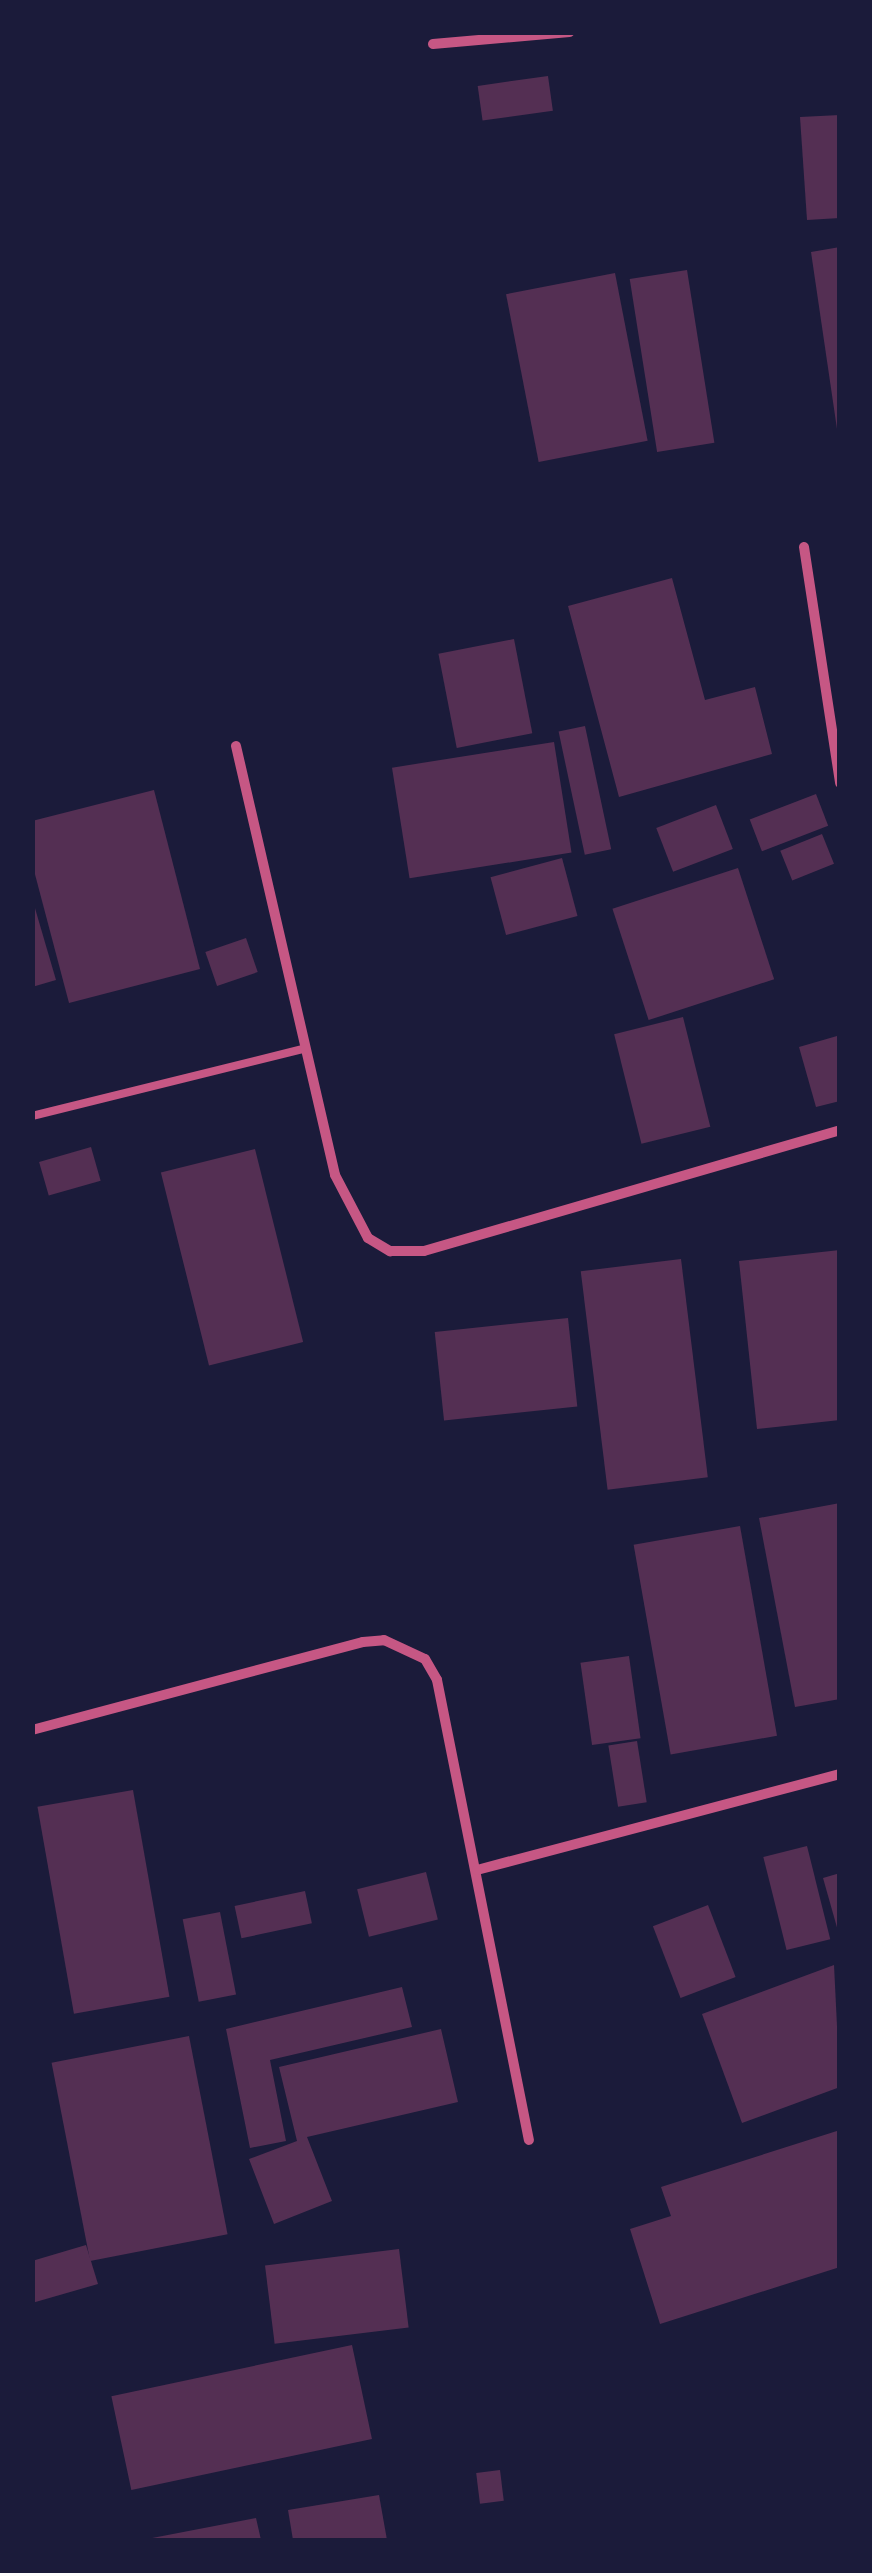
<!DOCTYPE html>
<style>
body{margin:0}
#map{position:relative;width:872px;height:2573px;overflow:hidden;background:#1b1b3a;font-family:Commissioner,sans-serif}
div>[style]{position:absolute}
.building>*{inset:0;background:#542f53;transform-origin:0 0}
.service>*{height:8px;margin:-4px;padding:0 4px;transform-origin:4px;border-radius:4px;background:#c65784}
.minor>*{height:10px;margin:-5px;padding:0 5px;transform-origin:5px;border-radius:5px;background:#c65784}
span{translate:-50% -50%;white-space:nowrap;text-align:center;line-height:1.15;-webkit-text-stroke:8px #1b1b3a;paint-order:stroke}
.frame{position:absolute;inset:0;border:35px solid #1b1b3a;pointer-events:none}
</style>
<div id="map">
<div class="building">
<div style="left:548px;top:76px;width:35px;height:71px;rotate:82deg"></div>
<div style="clip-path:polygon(840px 115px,840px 218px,807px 220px,800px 117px)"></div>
<div style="clip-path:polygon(840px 247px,840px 428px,837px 429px,811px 252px)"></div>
<div style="left:687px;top:270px;width:175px;height:58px;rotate:81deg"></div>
<div style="left:615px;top:273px;width:171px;height:111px;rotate:79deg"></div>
<div style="clip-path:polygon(672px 578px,705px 700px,755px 687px,772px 754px,619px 797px,568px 606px)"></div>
<div style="left:514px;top:639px;width:96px;height:77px;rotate:79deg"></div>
<div style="left:585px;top:726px;width:126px;height:27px;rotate:78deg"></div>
<div style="left:554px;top:742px;width:112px;height:164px;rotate:81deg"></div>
<div style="clip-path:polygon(154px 790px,200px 969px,69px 1003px,32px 863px,32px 821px)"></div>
<div style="left:816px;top:794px;width:34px;height:71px;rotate:69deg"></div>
<div style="left:716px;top:805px;width:47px;height:64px;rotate:69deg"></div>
<div style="left:822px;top:834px;width:32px;height:45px;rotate:68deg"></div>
<div style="left:562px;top:858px;width:60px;height:74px;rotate:75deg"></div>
<div style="left:738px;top:868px;width:117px;height:132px;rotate:72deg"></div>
<div style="clip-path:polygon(32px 898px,56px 980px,32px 987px)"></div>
<div style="left:246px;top:938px;width:36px;height:43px;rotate:71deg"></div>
<div style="left:683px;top:1017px;width:113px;height:71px;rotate:76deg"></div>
<div style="clip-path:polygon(837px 1036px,840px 1101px,816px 1107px,799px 1047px)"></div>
<div style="left:91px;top:1147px;width:35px;height:54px;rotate:74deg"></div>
<div style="left:255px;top:1149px;width:199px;height:97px;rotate:76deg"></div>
<div style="clip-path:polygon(840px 1250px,840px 1420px,757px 1429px,739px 1261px)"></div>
<div style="left:681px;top:1259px;width:220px;height:101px;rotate:83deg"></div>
<div style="left:568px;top:1318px;width:89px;height:134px;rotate:84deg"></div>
<div style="clip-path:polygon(840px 1503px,840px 1699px,795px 1707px,759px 1518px)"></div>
<div style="left:740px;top:1526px;width:213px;height:108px;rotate:80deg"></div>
<div style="left:629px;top:1656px;width:83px;height:49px;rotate:82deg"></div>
<div style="left:637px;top:1741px;width:62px;height:29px;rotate:81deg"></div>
<div style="left:133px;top:1790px;width:210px;height:97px;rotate:80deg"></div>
<div style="left:807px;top:1846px;width:96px;height:45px;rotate:76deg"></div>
<div style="left:426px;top:1872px;width:49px;height:71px;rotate:76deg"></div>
<div style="clip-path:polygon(840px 1873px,840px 1931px,838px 1931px,823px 1878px)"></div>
<div style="left:305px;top:1891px;width:33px;height:72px;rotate:78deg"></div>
<div style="left:708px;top:1905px;width:77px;height:59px;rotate:69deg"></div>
<div style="left:220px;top:1912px;width:84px;height:38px;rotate:79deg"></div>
<div style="clip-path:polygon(834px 1965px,840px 2087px,742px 2123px,702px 2014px)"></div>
<div style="clip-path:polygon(402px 1987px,412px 2027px,270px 2060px,286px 2141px,250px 2148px,226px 2029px)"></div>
<div style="clip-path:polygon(441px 2029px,458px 2102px,307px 2137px,332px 2201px,274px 2224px,249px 2159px,297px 2141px,279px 2067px)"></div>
<div style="left:189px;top:2036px;width:202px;height:140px;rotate:79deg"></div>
<div style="clip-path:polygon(840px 2130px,840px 2267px,660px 2324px,630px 2229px,671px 2216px,661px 2187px)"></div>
<div style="clip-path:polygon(86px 2245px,98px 2284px,32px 2303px,32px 2261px)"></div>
<div style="left:399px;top:2249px;width:79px;height:135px;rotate:83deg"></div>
<div style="left:352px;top:2345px;width:96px;height:246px;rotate:78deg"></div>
<div style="left:500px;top:2470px;width:31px;height:24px;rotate:83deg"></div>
<div style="clip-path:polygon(379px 2495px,387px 2540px,293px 2540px,288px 2510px)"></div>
<div style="clip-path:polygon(256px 2518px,261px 2540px,147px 2540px,147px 2539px)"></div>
</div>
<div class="service">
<div style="left:32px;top:1116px;width:282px;rotate:-13.9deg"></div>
</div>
<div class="minor">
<div style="left:433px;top:44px;width:137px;rotate:-5deg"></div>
<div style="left:804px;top:547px;width:239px;rotate:81.3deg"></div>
<div style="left:236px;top:746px;width:440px;rotate:77deg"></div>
<div style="left:335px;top:1175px;width:71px;rotate:62.4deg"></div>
<div style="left:368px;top:1238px;width:26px;rotate:31deg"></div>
<div style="left:390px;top:1251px;width:34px"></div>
<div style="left:424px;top:1251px;width:433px;rotate:-16.2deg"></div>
<div style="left:32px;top:1730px;width:342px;rotate:-14.9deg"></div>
<div style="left:363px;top:1642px;width:21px;rotate:-5deg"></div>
<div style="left:384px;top:1640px;width:45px;rotate:24.9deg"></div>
<div style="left:425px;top:1659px;width:24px;rotate:60deg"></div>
<div style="left:437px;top:1680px;width:469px;rotate:78.7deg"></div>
<div style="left:477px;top:1870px;width:375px;rotate:-14.8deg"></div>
</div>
<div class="frame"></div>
</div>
